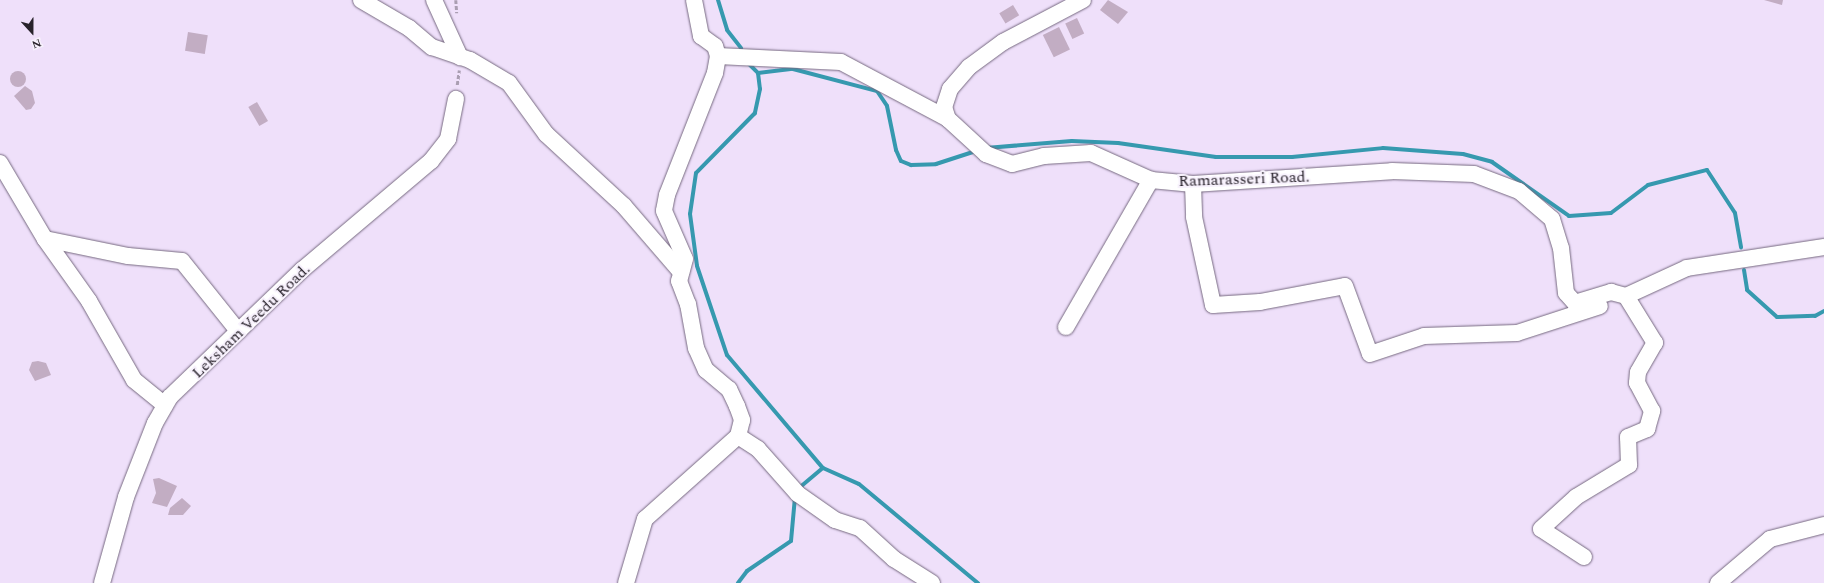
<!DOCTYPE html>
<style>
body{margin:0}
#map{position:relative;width:1824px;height:583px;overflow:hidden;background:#efe0fa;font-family:Spectral,serif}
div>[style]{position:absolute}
.stream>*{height:4px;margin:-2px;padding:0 2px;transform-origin:2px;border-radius:2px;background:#3699af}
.building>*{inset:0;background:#c2adc3;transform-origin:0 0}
.round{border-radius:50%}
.path>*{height:2.5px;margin-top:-1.25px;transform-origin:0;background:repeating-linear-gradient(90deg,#aa9eb2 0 4px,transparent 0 6px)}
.roads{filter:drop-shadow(0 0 1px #766980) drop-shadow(0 0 1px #766980)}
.street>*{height:16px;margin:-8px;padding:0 8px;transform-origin:8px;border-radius:8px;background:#fff}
span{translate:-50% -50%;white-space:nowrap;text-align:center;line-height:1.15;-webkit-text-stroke:4px #f7f1fc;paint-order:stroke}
.street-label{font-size:16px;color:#28222b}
.north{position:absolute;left:12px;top:12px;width:40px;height:40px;-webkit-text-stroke:3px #f7f1fc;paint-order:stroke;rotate:159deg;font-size:11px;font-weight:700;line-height:16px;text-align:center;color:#28222b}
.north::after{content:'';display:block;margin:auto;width:14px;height:18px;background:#28222b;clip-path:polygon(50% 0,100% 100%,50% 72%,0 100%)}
</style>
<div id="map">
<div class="stream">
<div style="left:718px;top:0;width:31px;rotate:73deg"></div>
<div style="left:727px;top:30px;width:23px;rotate:52deg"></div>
<div style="left:748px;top:63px;width:14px;rotate:45deg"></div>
<div style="left:758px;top:73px;width:16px;rotate:83deg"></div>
<div style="left:760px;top:89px;width:25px;rotate:102deg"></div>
<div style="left:755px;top:113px;width:84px;rotate:134.5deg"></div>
<div style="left:696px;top:173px;width:41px;rotate:98.3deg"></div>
<div style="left:690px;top:214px;width:52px;rotate:82.3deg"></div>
<div style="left:697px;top:266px;width:94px;rotate:71.4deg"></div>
<div style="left:727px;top:355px;width:148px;rotate:49.7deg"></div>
<div style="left:823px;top:468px;width:39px;rotate:24deg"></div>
<div style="left:859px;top:484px;width:155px;rotate:39.8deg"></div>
<div style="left:758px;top:73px;width:35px;rotate:-7deg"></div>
<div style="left:793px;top:69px;width:87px;rotate:14.7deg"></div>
<div style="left:877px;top:91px;width:18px;rotate:56deg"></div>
<div style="left:887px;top:106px;width:45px;rotate:78.4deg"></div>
<div style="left:896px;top:150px;width:12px;rotate:66deg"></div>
<div style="left:901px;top:161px;width:11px;rotate:22deg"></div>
<div style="left:911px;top:165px;width:25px;rotate:-2deg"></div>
<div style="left:936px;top:164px;width:42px;rotate:-18deg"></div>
<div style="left:986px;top:148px;width:86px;rotate:-4.7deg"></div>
<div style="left:1072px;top:141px;width:46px;rotate:2.5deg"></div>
<div style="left:1118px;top:143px;width:99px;rotate:8.1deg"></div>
<div style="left:1216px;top:157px;width:76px"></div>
<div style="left:1292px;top:157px;width:91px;rotate:-5.6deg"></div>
<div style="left:1383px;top:148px;width:80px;rotate:4.3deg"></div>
<div style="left:1463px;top:154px;width:30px;rotate:15deg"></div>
<div style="left:1492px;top:162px;width:94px;rotate:35deg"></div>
<div style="left:1569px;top:216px;width:42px;rotate:-4.1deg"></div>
<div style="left:1611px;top:213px;width:46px;rotate:-37.1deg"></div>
<div style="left:1648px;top:185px;width:61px;rotate:-14.3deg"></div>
<div style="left:1707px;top:170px;width:51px;rotate:56.9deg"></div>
<div style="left:1735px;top:213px;width:35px;rotate:80deg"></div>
<div style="left:1744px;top:270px;width:20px;rotate:81deg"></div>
<div style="left:1747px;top:290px;width:40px;rotate:42deg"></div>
<div style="left:1777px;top:317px;width:38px;rotate:-2deg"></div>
<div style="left:1815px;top:316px;width:10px;rotate:-29deg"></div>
<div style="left:799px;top:488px;width:31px;rotate:-40deg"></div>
<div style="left:738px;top:583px;width:15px;rotate:-53deg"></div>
<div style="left:747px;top:571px;width:53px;rotate:-34.3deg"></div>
<div style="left:791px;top:541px;width:44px;rotate:-84.8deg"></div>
</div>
<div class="building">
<div style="clip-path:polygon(1108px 0,1128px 12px,1118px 24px,1100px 10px)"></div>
<div style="clip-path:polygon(1764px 0,1783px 0,1782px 5px)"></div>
<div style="left:1013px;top:5px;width:12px;height:16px;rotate:59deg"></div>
<div style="left:1077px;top:18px;width:17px;height:13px;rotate:65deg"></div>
<div style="left:1059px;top:27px;width:25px;height:18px;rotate:64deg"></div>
<div style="left:188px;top:32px;width:20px;height:19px;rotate:9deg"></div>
<div class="round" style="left:10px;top:71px;width:16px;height:16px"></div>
<div style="clip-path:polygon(25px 86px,32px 91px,35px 103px,31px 109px,26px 110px,14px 96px)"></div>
<div style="left:257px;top:102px;width:22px;height:10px;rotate:60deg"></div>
<div style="clip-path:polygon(38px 361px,46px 363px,51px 375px,35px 381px,29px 370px,32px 362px)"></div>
<div style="clip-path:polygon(159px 478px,177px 486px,167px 507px,152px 503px,156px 493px,153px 479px)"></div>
<div style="clip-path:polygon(182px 498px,191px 506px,183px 515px,168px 515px,170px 508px)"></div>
</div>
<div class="path">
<div style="left:456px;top:0;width:13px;rotate:86deg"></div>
<div style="left:457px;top:85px;width:15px;rotate:-82deg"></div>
</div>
<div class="roads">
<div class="street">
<div style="left:361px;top:0;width:56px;rotate:30.3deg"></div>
<div style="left:409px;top:28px;width:30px;rotate:40deg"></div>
<div style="left:432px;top:47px;width:40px;rotate:18.9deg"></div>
<div style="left:470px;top:60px;width:45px;rotate:30.5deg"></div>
<div style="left:509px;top:83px;width:63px;rotate:54deg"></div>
<div style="left:546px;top:134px;width:106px;rotate:42.7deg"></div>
<div style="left:624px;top:206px;width:87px;rotate:49.2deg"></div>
<div style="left:434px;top:0;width:63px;rotate:65.5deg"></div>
<div style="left:694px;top:0;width:37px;rotate:79deg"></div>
<div style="left:701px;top:36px;width:17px;rotate:36deg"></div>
<div style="left:715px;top:46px;width:10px;rotate:73deg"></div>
<div style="left:718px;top:56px;width:17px;rotate:100deg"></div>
<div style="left:715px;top:73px;width:131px;rotate:111.5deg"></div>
<div style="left:667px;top:195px;width:16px;rotate:101deg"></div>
<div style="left:664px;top:211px;width:52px;rotate:66.4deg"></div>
<div style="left:685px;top:259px;width:23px;rotate:105deg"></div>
<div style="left:679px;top:281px;width:25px;rotate:69deg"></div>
<div style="left:688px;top:304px;width:45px;rotate:79.7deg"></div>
<div style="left:696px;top:348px;width:24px;rotate:66deg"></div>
<div style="left:706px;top:370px;width:30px;rotate:40deg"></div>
<div style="left:729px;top:389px;width:19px;rotate:65deg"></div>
<div style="left:737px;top:406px;width:15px;rotate:70deg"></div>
<div style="left:742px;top:420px;width:16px;rotate:104deg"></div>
<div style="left:1083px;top:0;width:90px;rotate:152.3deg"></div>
<div style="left:1003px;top:42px;width:42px;rotate:143.7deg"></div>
<div style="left:969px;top:67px;width:29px;rotate:131deg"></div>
<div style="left:950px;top:89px;width:19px;rotate:108deg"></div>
<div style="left:944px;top:107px;width:13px;rotate:72deg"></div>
<div style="left:948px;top:119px;width:52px;rotate:42.6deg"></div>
<div style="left:986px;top:154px;width:28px;rotate:21deg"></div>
<div style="left:1012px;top:164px;width:33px;rotate:-14deg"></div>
<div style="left:1044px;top:156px;width:47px;rotate:-3.7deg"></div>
<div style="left:1091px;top:153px;width:66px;rotate:24.2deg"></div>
<div style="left:1151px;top:180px;width:42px;rotate:5.4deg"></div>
<div style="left:1193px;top:184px;width:199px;rotate:-3.7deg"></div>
<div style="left:1392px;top:171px;width:82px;rotate:2.1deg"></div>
<div style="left:1474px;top:174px;width:48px;rotate:20.7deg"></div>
<div style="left:1519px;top:191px;width:43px;rotate:40.3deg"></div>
<div style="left:1552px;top:219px;width:30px;rotate:73deg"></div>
<div style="left:1561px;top:248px;width:45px;rotate:83.7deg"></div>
<div style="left:1566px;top:293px;width:13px;rotate:48deg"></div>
<div style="left:1575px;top:303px;width:38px;rotate:-17deg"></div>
<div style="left:1611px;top:292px;width:16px;rotate:15deg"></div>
<div style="left:718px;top:56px;width:123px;rotate:2.8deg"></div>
<div style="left:841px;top:62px;width:121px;rotate:28deg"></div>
<div style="left:0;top:163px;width:88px;rotate:59.4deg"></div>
<div style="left:45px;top:239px;width:76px;rotate:54.6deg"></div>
<div style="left:89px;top:301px;width:91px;rotate:60.3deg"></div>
<div style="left:134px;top:380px;width:40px;rotate:39deg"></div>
<div style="left:1193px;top:184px;width:33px;rotate:88deg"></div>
<div style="left:1194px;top:217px;width:90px;rotate:77.8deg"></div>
<div style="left:1213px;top:305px;width:47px;rotate:-3.7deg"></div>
<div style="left:1260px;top:302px;width:86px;rotate:-10.7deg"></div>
<div style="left:1345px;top:286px;width:72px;rotate:69.8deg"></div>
<div style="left:1370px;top:354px;width:57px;rotate:-18.4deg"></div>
<div style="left:1424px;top:336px;width:93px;rotate:-1.8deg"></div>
<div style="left:1517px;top:333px;width:87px;rotate:-18deg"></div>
<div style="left:45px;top:239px;width:85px;rotate:11.6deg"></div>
<div style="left:128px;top:256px;width:54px;rotate:5.3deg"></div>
<div style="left:182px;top:261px;width:90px;rotate:51.3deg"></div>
<div style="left:1066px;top:327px;width:170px;rotate:-60deg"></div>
<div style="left:738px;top:436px;width:24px;rotate:33deg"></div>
<div style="left:758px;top:449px;width:60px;rotate:48.4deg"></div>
<div style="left:798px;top:494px;width:45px;rotate:35.1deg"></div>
<div style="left:835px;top:520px;width:26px;rotate:18deg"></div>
<div style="left:860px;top:528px;width:46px;rotate:42.4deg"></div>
<div style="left:894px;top:559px;width:45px;rotate:32.3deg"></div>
<div style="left:1584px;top:557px;width:51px;rotate:-146.9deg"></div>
<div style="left:1541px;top:529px;width:47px;rotate:-42.4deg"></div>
<div style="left:1576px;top:497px;width:62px;rotate:-31.1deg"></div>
<div style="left:1629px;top:465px;width:28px;rotate:-92deg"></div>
<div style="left:1628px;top:437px;width:21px;rotate:-23deg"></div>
<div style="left:1647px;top:429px;width:19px;rotate:-74deg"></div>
<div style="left:1652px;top:411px;width:32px;rotate:-118deg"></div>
<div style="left:1637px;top:383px;width:11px;rotate:-85deg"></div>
<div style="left:1638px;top:372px;width:34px;rotate:-60deg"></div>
<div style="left:1655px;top:343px;width:55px;rotate:-121.7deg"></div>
<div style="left:1626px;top:296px;width:67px;rotate:-24.7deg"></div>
<div style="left:1687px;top:268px;width:139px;rotate:-8.7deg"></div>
<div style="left:102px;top:583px;width:89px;rotate:-74.4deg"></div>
<div style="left:126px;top:497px;width:79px;rotate:-68.6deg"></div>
<div style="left:155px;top:423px;width:30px;rotate:-60deg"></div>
<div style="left:170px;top:397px;width:183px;rotate:-43.9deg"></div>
<div style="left:302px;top:270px;width:169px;rotate:-40.2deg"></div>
<div style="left:431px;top:161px;width:28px;rotate:-52deg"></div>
<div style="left:448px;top:139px;width:41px;rotate:-78.7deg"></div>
<div style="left:626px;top:583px;width:67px;rotate:-73.5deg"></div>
<div style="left:645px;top:519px;width:125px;rotate:-41.7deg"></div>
<div style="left:1718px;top:583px;width:68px;rotate:-40.2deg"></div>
<div style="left:1770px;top:539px;width:56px;rotate:-14.5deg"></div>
</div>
</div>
<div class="street-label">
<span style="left:1244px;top:179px;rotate:-2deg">Ramarasseri Road.</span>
<span style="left:251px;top:321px;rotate:-44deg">Leksham Veedu Road.</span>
</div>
<div class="north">N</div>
</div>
